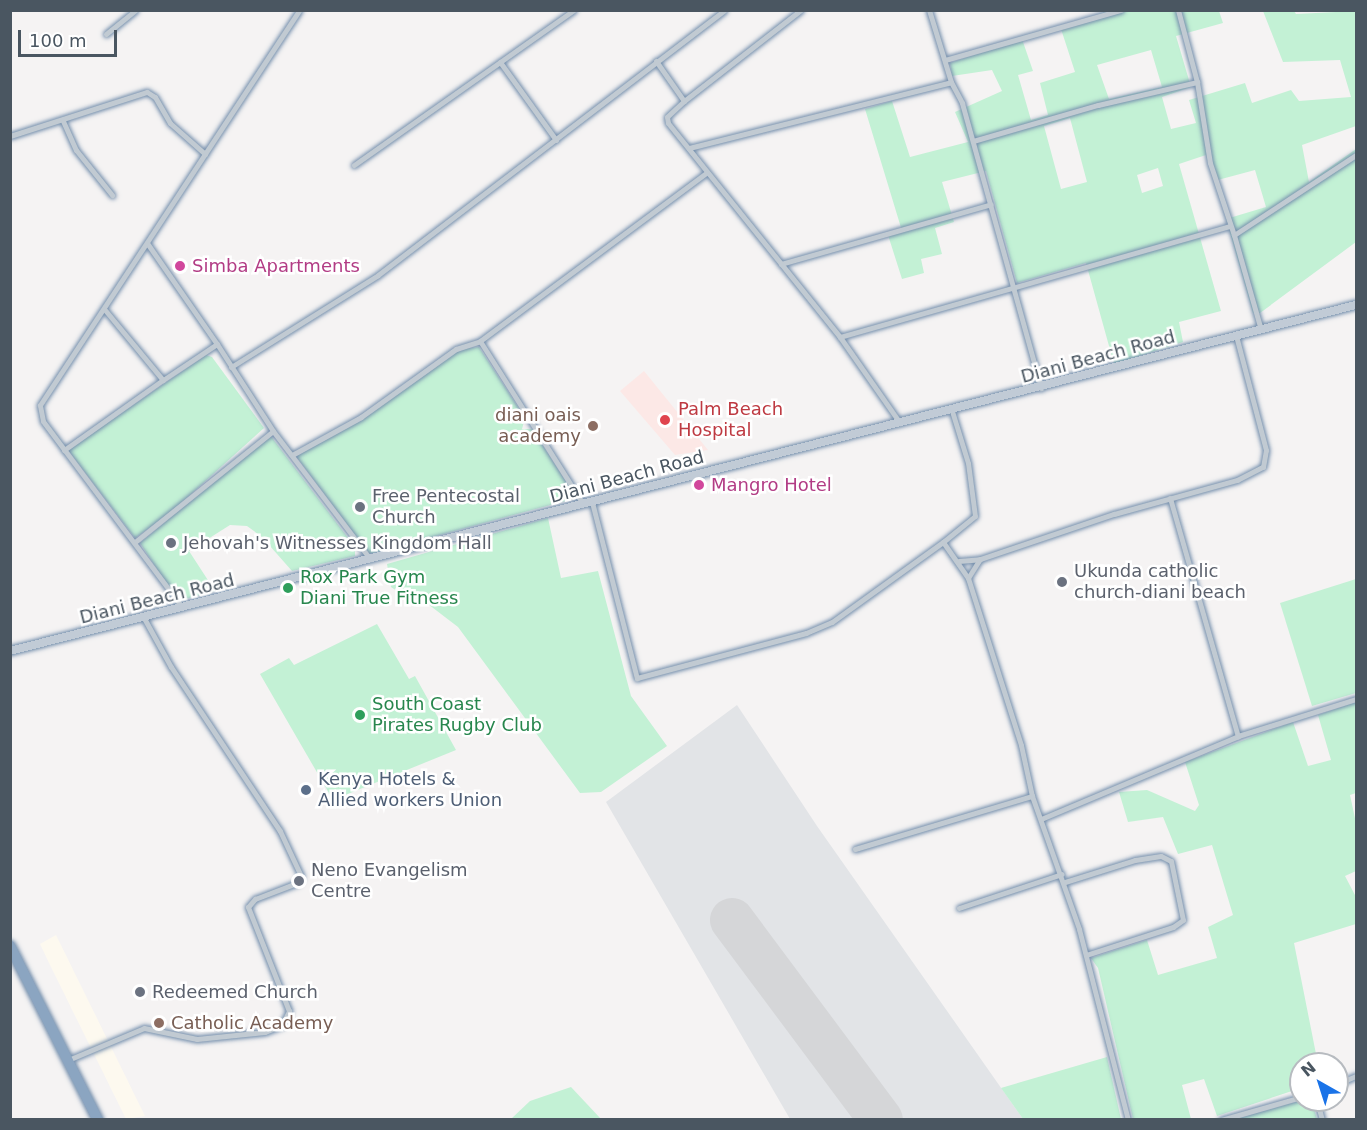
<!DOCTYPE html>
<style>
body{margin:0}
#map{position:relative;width:1367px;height:1130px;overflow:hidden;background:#f5f3f3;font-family:"DejaVu Sans",sans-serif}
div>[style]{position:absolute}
.commercial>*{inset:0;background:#fdf9ef}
.medical>*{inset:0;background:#fce8e6}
.airport>*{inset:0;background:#e2e4e7}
.green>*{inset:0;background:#c3f1d5}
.runway>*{height:44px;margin:-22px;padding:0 22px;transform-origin:22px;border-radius:22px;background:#d5d6d8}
.roads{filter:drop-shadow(0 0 2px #7690ad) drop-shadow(0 0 2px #7690ad)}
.street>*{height:5px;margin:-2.5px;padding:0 2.5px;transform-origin:2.5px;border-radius:2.5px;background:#c1cad2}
.secondary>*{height:8px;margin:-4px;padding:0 4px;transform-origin:4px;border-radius:4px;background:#c1cbd6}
.highway>*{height:10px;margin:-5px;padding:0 5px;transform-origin:5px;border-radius:5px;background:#8ba5c1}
.dots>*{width:16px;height:16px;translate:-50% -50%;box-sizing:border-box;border:3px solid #fff;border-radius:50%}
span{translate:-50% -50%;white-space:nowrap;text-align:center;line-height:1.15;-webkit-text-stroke:5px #fff;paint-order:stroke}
.hotel-label{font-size:18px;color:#b23c85}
.left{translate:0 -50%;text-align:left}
.street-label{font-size:18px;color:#4a5661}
.health-label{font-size:18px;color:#be3a42}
.education-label{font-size:18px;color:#785e54}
.right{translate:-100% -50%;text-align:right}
.worship-label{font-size:18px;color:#5b616d}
.leisure-label{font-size:18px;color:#27864d}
.service-label{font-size:18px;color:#4e5e75}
.frame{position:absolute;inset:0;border:12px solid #4a5661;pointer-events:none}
.north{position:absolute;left:1289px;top:1052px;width:60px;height:60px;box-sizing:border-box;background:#fff;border:2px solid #b7bbc0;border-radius:50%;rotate:321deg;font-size:16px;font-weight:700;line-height:24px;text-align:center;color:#4a5661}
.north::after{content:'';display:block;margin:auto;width:21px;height:27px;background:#1a73e8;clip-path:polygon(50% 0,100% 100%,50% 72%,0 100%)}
.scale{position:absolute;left:18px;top:30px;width:99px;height:27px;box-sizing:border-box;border:3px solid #4a5661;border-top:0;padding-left:8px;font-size:18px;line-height:21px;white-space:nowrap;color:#4a5661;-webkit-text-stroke:4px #fff;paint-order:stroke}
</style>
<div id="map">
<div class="commercial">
<div style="clip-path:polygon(56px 935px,145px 1116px,126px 1119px,50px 965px,40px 944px)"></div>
</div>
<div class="medical">
<div style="clip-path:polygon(644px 371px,708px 450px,675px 455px,620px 391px)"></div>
</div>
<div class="airport">
<div style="clip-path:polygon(737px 705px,817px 826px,1023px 1119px,790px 1119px,606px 802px)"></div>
</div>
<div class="green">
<div style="clip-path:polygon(evenodd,1110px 10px,1219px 11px,1223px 23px,1176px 36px,1191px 87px,1162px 97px,1171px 129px,1196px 123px,1189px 100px,1245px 83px,1252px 103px,1291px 90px,1299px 101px,1351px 97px,1340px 60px,1283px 62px,1263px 11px,1294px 11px,1296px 14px,1356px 11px,1356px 126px,1302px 145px,1309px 182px,1356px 149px,1356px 242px,1260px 313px,1253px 313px,1226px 219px,1266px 207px,1255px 170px,1214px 181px,1206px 155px,1179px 164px,1221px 311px,1179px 322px,1183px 342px,1114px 364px,1086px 263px,1017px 283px,986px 171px,942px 182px,954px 222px,935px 228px,942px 254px,921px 259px,924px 273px,902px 279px,888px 235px,902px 231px,865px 109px,892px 101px,910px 157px,968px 142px,955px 112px,1002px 91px,992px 70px,952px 76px,950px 63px,1022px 39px,1033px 71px,1018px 75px,1031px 120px,1048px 115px,1040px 83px,1075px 72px,1061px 29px,1110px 10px,1151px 50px,1162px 87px,1109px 99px,1097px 65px,1151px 50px,1110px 10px,1070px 118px,1087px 182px,1061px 189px,1044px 126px,1070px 118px,1110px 10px,1158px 168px,1163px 186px,1142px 193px,1137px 175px,1158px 168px)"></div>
<div style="clip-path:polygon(479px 347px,525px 418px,522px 429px,532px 429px,572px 491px,569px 500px,369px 554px,296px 456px,363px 419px,459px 349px)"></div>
<div style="clip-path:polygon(206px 355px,212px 357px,264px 428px,169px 514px,135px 538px,68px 450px)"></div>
<div style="clip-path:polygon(270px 435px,355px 547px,355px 556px,292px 571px,262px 537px,247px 526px,230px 525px,189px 551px,215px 591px,178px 601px,140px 543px)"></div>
<div style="clip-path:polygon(548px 518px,561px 578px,598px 571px,631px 696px,667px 746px,601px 792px,580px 793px,458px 627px,424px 601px,407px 598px,391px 587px,387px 564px)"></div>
<div style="clip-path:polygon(1356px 579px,1356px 693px,1312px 706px,1280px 603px)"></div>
<div style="clip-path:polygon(377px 624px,409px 679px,415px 676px,456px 750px,333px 800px,260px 674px,289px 658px,294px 665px)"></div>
<div style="clip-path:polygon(1356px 702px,1356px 793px,1350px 795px,1356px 823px,1356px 871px,1345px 876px,1356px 897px,1356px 924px,1294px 943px,1318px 1064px,1301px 1064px,1301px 1088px,1217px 1116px,1204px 1079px,1182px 1085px,1191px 1119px,1133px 1119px,1098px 968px,1091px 958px,1147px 940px,1158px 975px,1217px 958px,1208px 927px,1233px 915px,1212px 845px,1178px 854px,1163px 817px,1128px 822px,1119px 792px,1147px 790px,1195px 811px,1199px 805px,1185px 762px,1293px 722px,1308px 766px,1331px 760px,1318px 715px)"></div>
<div style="clip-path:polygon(1107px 1057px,1121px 1119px,1023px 1119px,1001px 1088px)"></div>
<div style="clip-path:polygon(571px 1087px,601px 1119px,511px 1119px,530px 1101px)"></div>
<div style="clip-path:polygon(1303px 1100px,1314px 1109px,1317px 1119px,1235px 1119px)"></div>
</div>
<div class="runway">
<div style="left:732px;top:920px;width:249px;rotate:53.3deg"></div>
</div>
<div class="roads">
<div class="street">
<div style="left:929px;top:10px;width:75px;rotate:73deg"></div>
<div style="left:951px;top:82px;width:24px;rotate:62deg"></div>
<div style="left:962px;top:103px;width:296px;rotate:74.5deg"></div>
<div style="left:1178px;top:10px;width:74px;rotate:75.2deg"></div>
<div style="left:1197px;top:82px;width:82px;rotate:80.9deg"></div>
<div style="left:1210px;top:163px;width:76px;rotate:71.6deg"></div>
<div style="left:106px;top:34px;width:38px;rotate:-39deg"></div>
<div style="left:945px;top:60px;width:183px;rotate:-15.9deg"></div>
<div style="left:656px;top:61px;width:49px;rotate:55deg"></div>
<div style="left:684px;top:101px;width:23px;rotate:137deg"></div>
<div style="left:667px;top:117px;width:6px;rotate:81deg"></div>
<div style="left:668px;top:123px;width:275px;rotate:51.2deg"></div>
<div style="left:840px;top:337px;width:105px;rotate:55.1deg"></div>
<div style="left:500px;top:62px;width:96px;rotate:54.3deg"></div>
<div style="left:684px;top:101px;width:148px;rotate:-37.9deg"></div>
<div style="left:63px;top:121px;width:32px;rotate:66deg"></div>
<div style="left:76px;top:150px;width:58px;rotate:51.3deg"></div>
<div style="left:10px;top:136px;width:144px;rotate:-17.8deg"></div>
<div style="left:147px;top:92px;width:9px;rotate:32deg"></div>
<div style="left:155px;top:97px;width:30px;rotate:60deg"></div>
<div style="left:170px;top:123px;width:47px;rotate:41.5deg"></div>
<div style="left:973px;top:141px;width:130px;rotate:-16.1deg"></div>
<div style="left:1098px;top:105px;width:102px;rotate:-13.1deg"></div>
<div style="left:689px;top:148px;width:270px;rotate:-14.1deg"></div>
<div style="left:354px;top:165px;width:269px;rotate:-35.2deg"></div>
<div style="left:147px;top:243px;width:123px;rotate:55.3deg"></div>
<div style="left:781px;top:264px;width:218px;rotate:-15.9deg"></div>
<div style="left:105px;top:310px;width:91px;rotate:50.4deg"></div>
<div style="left:163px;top:380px;width:65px;rotate:-33.7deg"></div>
<div style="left:217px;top:344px;width:103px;rotate:57.2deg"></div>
<div style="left:273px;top:431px;width:161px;rotate:52.8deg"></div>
<div style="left:1261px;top:330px;width:99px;rotate:-105.9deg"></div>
<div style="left:1234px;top:235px;width:146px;rotate:-33.3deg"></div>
<div style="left:840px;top:337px;width:405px;rotate:-15.9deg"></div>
<div style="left:480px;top:341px;width:282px;rotate:-36.6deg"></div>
<div style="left:231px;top:367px;width:173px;rotate:-32deg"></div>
<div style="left:378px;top:275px;width:436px;rotate:-37.4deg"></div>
<div style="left:64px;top:450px;width:121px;rotate:-35.3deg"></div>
<div style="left:292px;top:455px;width:79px;rotate:-28.8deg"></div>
<div style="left:361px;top:417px;width:117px;rotate:-35.6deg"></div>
<div style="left:456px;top:349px;width:25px;rotate:-18deg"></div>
<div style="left:480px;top:341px;width:193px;rotate:57.7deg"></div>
<div style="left:1170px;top:498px;width:248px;rotate:74.1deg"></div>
<div style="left:592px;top:502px;width:182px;rotate:75.7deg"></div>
<div style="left:637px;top:678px;width:175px;rotate:-14.9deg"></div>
<div style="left:806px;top:633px;width:28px;rotate:-23deg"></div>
<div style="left:832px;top:622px;width:137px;rotate:-35.8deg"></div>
<div style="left:943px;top:542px;width:44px;rotate:55.2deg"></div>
<div style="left:135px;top:542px;width:177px;rotate:-38.8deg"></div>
<div style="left:943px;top:542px;width:41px;rotate:-39.1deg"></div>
<div style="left:975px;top:516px;width:53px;rotate:-97.5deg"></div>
<div style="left:968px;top:463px;width:54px;rotate:-107.1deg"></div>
<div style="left:959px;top:561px;width:21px;rotate:-5deg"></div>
<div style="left:182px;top:607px;width:232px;rotate:-126.8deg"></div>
<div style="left:43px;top:421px;width:16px;rotate:-101deg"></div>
<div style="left:40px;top:405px;width:472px;rotate:-56.7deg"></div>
<div style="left:1032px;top:796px;width:141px;rotate:70.5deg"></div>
<div style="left:1079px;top:929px;width:197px;rotate:75.6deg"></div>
<div style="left:1041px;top:819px;width:214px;rotate:-22.8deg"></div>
<div style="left:1238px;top:736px;width:124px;rotate:-17.4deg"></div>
<div style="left:855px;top:849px;width:185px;rotate:-16.7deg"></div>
<div style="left:1032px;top:796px;width:52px;rotate:-102.2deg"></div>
<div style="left:1021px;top:745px;width:175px;rotate:-107.6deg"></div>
<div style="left:968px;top:578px;width:22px;rotate:-58deg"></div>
<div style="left:980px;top:559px;width:141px;rotate:-18.6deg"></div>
<div style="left:1114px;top:514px;width:128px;rotate:-15.5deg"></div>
<div style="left:1237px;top:480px;width:29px;rotate:-27deg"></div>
<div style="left:1263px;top:467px;width:17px;rotate:-80deg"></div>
<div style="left:1266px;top:450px;width:118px;rotate:-104.7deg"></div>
<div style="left:1065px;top:882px;width:73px;rotate:-17.4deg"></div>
<div style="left:1135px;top:860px;width:26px;rotate:-9deg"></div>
<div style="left:1161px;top:856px;width:11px;rotate:27deg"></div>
<div style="left:1171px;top:861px;width:60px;rotate:78.5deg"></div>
<div style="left:1183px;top:920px;width:12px;rotate:145deg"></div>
<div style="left:1173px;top:927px;width:91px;rotate:162.2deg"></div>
<div style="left:959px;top:908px;width:108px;rotate:-18.3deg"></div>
<div style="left:68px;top:1060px;width:82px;rotate:-22.8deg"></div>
<div style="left:144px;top:1028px;width:54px;rotate:11.7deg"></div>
<div style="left:197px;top:1039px;width:68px;rotate:-5.9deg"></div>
<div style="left:265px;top:1032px;width:18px;rotate:-22deg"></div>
<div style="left:282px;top:1025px;width:16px;rotate:-63deg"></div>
<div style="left:289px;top:1011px;width:112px;rotate:-111.5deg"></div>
<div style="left:248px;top:907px;width:11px;rotate:-49deg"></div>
<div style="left:255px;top:899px;width:45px;rotate:-20.9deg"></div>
<div style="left:297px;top:883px;width:8px;rotate:-60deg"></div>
<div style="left:301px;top:876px;width:50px;rotate:-115deg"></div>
<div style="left:280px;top:831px;width:197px;rotate:-123.6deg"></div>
<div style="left:171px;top:667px;width:56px;rotate:-118.9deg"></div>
<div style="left:1337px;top:1084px;width:21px;rotate:-23deg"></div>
<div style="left:1310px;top:1100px;width:9px;rotate:32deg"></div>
<div style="left:1318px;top:1105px;width:5px;rotate:-68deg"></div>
<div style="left:1318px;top:1105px;width:16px;rotate:75deg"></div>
<div style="left:1221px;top:1120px;width:83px;rotate:-16deg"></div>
</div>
<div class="secondary">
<div style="left:10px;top:651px;width:1390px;rotate:-14.42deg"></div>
</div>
<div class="highway">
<div style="left:10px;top:946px;width:195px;rotate:63.2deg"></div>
</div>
</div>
<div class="dots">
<div style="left:180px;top:266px;background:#d1479c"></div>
<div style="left:665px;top:420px;background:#e0444e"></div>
<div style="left:593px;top:426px;background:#8d6e63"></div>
<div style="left:699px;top:485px;background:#d1479c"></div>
<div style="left:360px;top:507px;background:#6b7280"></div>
<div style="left:171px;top:543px;background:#6b7280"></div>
<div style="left:1062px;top:582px;background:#6b7280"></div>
<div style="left:288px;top:588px;background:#2e9e5b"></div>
<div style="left:360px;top:715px;background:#2e9e5b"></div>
<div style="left:306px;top:790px;background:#5c6f8a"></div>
<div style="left:299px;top:881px;background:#6b7280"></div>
<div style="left:140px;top:992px;background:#6b7280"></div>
<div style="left:159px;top:1023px;background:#8d6e63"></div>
</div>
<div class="hotel-label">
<span class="left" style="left:192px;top:266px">Simba Apartments</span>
<span class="left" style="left:711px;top:485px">Mangro Hotel</span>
</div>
<div class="street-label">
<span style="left:1098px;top:357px;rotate:-15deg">Diani Beach Road</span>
<span style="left:627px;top:477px;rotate:-15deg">Diani Beach Road</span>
<span style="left:157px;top:599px;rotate:-14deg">Diani Beach Road</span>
</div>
<div class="health-label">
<span class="left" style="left:678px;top:420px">Palm Beach<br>Hospital</span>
</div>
<div class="education-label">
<span class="right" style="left:581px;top:426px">diani oais<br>academy</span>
<span class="left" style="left:171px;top:1023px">Catholic Academy</span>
</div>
<div class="worship-label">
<span class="left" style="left:372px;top:507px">Free Pentecostal<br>Church</span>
<span class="left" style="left:183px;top:543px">Jehovah's Witnesses Kingdom Hall</span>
<span class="left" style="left:1074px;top:582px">Ukunda catholic<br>church-diani beach</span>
<span class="left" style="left:311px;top:881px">Neno Evangelism<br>Centre</span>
<span class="left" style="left:152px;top:992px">Redeemed Church</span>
</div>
<div class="leisure-label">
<span class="left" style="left:300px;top:588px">Rox Park Gym<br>Diani True Fitness</span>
<span class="left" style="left:372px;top:715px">South Coast<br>Pirates Rugby Club</span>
</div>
<div class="service-label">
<span class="left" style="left:318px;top:790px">Kenya Hotels &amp;<br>Allied workers Union</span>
</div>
<div class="frame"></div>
<div class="north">N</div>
<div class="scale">100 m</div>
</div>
